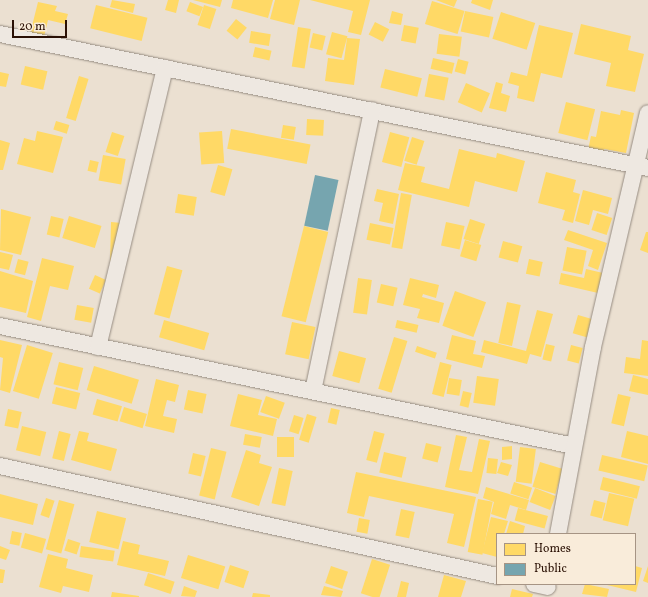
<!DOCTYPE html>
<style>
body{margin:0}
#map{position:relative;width:648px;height:597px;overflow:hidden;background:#ebe0d1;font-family:Vollkorn,serif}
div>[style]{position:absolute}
.homes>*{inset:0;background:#ffd966;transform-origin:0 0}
.public>*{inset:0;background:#76a5af;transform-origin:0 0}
.roads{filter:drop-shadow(0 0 1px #968c82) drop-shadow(0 0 1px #968c82)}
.minor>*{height:16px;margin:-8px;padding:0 8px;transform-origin:8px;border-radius:8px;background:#eee8e1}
span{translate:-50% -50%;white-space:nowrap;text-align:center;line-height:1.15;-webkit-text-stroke:4px #f9ecda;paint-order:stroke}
.legend{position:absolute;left:496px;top:533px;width:140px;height:52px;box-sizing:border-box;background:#f9ecda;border:1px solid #a69484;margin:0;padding:5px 7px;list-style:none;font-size:12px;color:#2a1004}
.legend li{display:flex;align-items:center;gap:8px;height:20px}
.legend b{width:20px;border:1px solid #a69484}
.scale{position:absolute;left:12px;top:20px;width:55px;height:18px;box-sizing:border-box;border:2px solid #2a1004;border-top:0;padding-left:5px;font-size:12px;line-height:14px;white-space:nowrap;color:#2a1004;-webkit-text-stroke:3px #f9ecda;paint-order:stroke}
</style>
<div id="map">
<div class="homes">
<div style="clip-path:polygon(112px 0,135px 4px,133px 13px,110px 7px)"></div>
<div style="clip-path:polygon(168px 0,179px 0,176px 13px,165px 10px)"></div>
<div style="clip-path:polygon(193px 0,222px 0,220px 7px)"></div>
<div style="clip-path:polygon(233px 0,273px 0,268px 18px,231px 8px)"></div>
<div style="clip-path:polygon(275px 0,300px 0,294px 25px,270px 19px)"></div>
<div style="clip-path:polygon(310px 0,370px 0,361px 35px,348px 32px,353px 11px)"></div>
<div style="clip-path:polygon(436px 0,457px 0,454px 7px)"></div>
<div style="clip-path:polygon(472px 0,493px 0,490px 10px,471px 3px)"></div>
<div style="left:432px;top:1px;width:34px;height:24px;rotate:17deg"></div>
<div style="clip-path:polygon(38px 2px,57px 6px,55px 11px,68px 14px,65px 24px,48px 20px,44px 37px,30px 34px)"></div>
<div style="left:190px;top:2px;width:14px;height:10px;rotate:21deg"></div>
<div style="left:96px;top:5px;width:53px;height:24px;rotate:14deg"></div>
<div style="left:204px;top:5px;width:13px;height:21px;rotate:18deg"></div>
<div style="clip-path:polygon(392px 11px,403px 14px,401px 25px,389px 23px)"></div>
<div style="left:465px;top:11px;width:29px;height:21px;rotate:12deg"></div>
<div style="left:501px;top:12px;width:36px;height:28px;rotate:18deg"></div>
<div style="left:236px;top:19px;width:14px;height:15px;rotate:39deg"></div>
<div style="left:375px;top:22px;width:16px;height:14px;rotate:27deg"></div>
<div style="clip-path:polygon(581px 24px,631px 36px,628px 50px,644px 54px,635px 92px,606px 86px,611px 63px,574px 54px)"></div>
<div style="left:404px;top:25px;width:15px;height:16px;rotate:11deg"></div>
<div style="clip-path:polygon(539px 25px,573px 33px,562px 78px,541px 73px,534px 102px,517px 98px,519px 86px,508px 83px,511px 72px,527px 76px)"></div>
<div style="left:298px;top:27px;width:13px;height:40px;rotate:9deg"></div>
<div style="left:251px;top:31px;width:20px;height:12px;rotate:9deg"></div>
<div style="left:332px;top:32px;width:16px;height:23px;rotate:15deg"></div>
<div style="left:313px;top:33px;width:13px;height:15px;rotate:13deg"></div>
<div style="left:439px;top:34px;width:23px;height:20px;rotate:7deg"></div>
<div style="clip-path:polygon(347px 38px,360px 39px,354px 85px,325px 81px,328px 58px,344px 60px)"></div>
<div style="left:255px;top:47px;width:17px;height:10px;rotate:13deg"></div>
<div style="left:433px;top:58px;width:22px;height:11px;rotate:13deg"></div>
<div style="left:458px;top:59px;width:11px;height:13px;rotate:15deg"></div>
<div style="left:25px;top:66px;width:23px;height:19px;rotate:13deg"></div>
<div style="left:385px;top:69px;width:38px;height:19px;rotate:14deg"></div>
<div style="clip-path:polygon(0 72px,9px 74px,6px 87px,0 86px)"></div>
<div style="left:429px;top:74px;width:20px;height:23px;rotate:11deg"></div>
<div style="left:79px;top:76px;width:10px;height:44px;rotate:17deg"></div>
<div style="clip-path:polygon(496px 82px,503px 84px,501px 93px,510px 96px,506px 112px,489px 108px)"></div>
<div style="left:466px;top:83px;width:26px;height:21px;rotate:23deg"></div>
<div style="left:566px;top:102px;width:30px;height:32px;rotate:14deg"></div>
<div style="clip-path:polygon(621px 110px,634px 113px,626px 153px,604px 149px,603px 153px,588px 150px,591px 136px,596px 137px,601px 111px,620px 115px)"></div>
<div style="left:307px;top:119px;width:17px;height:16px;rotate:3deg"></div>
<div style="left:56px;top:121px;width:14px;height:9px;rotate:17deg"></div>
<div style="left:283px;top:125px;width:13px;height:13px;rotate:9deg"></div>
<div style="left:231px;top:129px;width:81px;height:20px;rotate:11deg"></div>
<div style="clip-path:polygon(37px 131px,63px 137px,53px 173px,17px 164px,24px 138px,35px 141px)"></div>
<div style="left:222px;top:131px;width:32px;height:23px;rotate:86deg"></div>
<div style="left:112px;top:132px;width:13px;height:21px;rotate:18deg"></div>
<div style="left:390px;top:132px;width:20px;height:31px;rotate:15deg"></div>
<div style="left:412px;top:137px;width:13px;height:25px;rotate:18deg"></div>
<div style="clip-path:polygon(0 140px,10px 143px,3px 170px,0 170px)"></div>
<div style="clip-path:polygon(459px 149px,496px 158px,497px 153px,525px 161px,517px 192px,475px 181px,469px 207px,398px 190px,405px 163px,425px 167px,421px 182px,449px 189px)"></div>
<div style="left:103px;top:155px;width:23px;height:26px;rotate:10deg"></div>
<div style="left:90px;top:160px;width:9px;height:11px;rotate:13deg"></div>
<div style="left:218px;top:165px;width:15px;height:28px;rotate:16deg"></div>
<div style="clip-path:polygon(546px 172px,576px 180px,573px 192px,580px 194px,573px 223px,562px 220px,565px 210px,538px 203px)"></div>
<div style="clip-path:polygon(377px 189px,399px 194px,393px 224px,379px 221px,383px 203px,374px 201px)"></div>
<div style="clip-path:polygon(583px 190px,612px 198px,608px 214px,593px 210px,589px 225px,575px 221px)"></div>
<div style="left:401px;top:193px;width:11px;height:55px;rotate:10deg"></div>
<div style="left:178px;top:194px;width:19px;height:19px;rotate:9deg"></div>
<div style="clip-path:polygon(1px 209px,31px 217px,21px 255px,0 250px)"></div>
<div style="left:597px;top:213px;width:16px;height:18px;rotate:18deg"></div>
<div style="left:51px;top:216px;width:13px;height:19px;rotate:13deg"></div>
<div style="left:69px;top:216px;width:34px;height:23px;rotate:17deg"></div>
<div style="left:470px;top:219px;width:16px;height:21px;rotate:18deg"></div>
<div style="clip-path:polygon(111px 222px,122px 223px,110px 263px)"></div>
<div style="left:446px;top:222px;width:19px;height:24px;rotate:12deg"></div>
<div style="left:370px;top:223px;width:24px;height:17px;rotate:12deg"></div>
<div style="left:304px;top:226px;width:25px;height:93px;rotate:14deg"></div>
<div style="clip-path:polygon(568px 230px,607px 243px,598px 270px,588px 266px,593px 250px,564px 240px)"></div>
<div style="clip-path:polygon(646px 232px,648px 232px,648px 253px,640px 250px)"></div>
<div style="left:465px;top:240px;width:17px;height:17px;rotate:17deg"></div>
<div style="left:503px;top:241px;width:20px;height:17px;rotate:15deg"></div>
<div style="left:567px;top:247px;width:20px;height:24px;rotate:11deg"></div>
<div style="clip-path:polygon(0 252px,13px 255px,9px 270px,0 268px)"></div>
<div style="clip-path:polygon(42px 258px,74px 266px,68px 290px,50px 286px,41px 321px,27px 317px)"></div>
<div style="left:18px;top:259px;width:11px;height:14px;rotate:15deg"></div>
<div style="left:529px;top:259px;width:14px;height:15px;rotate:12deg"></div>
<div style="left:167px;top:266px;width:16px;height:50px;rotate:15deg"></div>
<div style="clip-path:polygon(586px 269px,603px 273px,598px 293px,559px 284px,561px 273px,584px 278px)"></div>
<div style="clip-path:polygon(0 271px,33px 281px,26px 313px,0 307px)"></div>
<div style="left:95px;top:275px;width:12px;height:15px;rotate:24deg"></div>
<div style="left:358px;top:278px;width:14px;height:35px;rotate:8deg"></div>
<div style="clip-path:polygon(410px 278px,439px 285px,436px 298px,423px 294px,422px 297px,444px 303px,439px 323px,417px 318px,420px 309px,403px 305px)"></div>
<div style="left:381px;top:284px;width:17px;height:19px;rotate:13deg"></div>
<div style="left:455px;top:291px;width:33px;height:37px;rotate:20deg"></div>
<div style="left:507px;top:302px;width:14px;height:42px;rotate:12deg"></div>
<div style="left:77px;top:305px;width:17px;height:15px;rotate:10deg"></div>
<div style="clip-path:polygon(537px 310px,553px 314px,541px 357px,530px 354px,527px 364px,481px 352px,484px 340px,526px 351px)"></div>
<div style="left:578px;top:315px;width:18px;height:19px;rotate:16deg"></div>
<div style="left:164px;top:320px;width:47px;height:18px;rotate:16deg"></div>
<div style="left:397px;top:320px;width:22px;height:8px;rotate:13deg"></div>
<div style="left:292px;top:322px;width:24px;height:33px;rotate:12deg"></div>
<div style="clip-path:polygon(452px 335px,476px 341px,473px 354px,485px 356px,482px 368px,446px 359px)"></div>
<div style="left:394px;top:337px;width:14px;height:54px;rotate:17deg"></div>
<div style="clip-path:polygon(0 340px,22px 345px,10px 393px,0 390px,3px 358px,0 357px)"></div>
<div style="clip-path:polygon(642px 340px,648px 341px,648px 376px,624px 373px,626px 357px,640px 359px)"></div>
<div style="left:546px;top:344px;width:9px;height:16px;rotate:13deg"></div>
<div style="left:27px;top:345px;width:27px;height:48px;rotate:17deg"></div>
<div style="left:571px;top:345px;width:12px;height:16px;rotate:14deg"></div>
<div style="left:417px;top:346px;width:21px;height:6px;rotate:19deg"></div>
<div style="left:339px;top:351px;width:28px;height:26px;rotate:15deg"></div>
<div style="left:59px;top:362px;width:25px;height:23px;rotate:14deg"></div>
<div style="left:440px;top:362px;width:12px;height:33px;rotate:14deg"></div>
<div style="left:94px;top:366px;width:47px;height:25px;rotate:17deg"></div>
<div style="clip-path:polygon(633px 375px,648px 379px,648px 395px,629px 391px)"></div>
<div style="left:477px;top:376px;width:22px;height:27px;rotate:8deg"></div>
<div style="left:449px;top:378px;width:13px;height:16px;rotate:9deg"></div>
<div style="clip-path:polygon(156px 379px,179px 385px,175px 402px,167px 400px,163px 416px,177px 419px,174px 433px,145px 426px)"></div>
<div style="left:56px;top:387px;width:25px;height:17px;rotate:14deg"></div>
<div style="left:188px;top:390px;width:19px;height:20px;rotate:12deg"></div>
<div style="left:463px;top:391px;width:9px;height:15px;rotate:13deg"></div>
<div style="clip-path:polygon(238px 394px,262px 400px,258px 415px,277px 419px,273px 436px,230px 426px)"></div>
<div style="left:618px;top:394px;width:13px;height:30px;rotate:13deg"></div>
<div style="left:266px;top:396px;width:20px;height:17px;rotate:20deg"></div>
<div style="left:97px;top:399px;width:26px;height:16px;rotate:16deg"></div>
<div style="left:124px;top:407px;width:24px;height:15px;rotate:17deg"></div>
<div style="left:331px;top:408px;width:9px;height:15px;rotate:13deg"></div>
<div style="left:8px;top:409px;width:14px;height:17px;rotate:12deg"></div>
<div style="left:307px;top:414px;width:10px;height:27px;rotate:17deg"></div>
<div style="left:294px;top:415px;width:10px;height:17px;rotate:17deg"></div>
<div style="left:22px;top:426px;width:25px;height:25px;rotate:14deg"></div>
<div style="left:59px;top:431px;width:12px;height:28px;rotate:14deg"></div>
<div style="clip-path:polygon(79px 431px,89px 433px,87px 441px,117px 449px,111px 471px,71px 460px)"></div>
<div style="left:374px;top:431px;width:11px;height:30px;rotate:15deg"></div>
<div style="clip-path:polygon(627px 431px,648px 436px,648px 464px,621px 457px)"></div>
<div style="left:245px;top:434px;width:17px;height:11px;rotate:10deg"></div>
<div style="clip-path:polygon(456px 435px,467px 437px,459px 470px,472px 472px,479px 439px,490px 441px,478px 494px,445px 487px)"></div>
<div style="left:277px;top:437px;width:17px;height:20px"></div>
<div style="left:426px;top:443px;width:16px;height:16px;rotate:14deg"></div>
<div style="clip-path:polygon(512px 446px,512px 459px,502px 460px,502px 447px)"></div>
<div style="left:520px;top:447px;width:16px;height:35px;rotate:7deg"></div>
<div style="left:211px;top:448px;width:16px;height:49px;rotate:14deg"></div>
<div style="clip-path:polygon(246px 450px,261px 455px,259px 463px,272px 467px,259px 506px,231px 497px)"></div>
<div style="left:384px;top:452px;width:23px;height:21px;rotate:13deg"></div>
<div style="left:193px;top:453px;width:13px;height:21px;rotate:13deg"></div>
<div style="left:602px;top:455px;width:47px;height:16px;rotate:13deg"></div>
<div style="left:488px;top:458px;width:10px;height:15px;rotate:6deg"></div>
<div style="clip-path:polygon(501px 462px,512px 465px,508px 476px,497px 473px)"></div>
<div style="left:540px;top:462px;width:24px;height:26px;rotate:17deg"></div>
<div style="left:279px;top:468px;width:14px;height:36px;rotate:12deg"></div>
<div style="clip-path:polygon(356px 472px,476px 497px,464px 547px,447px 543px,454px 514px,369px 496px,364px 517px,347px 513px)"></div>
<div style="left:603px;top:477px;width:38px;height:13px;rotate:14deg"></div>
<div style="left:514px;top:482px;width:19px;height:12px;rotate:18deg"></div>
<div style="clip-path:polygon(486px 487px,529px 500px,526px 510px,510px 505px,506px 519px,491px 514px,494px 502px,483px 498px)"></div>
<div style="left:535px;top:488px;width:22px;height:15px;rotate:21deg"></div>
<div style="left:609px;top:493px;width:26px;height:28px;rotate:13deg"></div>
<div style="clip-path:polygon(0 494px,38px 504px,33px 525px,0 517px)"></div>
<div style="left:46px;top:498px;width:9px;height:18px;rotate:18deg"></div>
<div style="left:478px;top:499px;width:15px;height:54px;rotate:11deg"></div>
<div style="left:59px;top:500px;width:16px;height:51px;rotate:15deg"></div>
<div style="left:594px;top:500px;width:12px;height:16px;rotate:14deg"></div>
<div style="left:518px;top:508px;width:31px;height:13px;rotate:15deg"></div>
<div style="left:401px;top:509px;width:14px;height:27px;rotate:12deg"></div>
<div style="left:97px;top:511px;width:30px;height:32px;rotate:14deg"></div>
<div style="clip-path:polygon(491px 517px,508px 521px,504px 534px,497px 534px,497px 557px,482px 553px)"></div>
<div style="left:359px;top:518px;width:11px;height:14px;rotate:10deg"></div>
<div style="clip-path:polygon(510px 521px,525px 526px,523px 534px,506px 534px)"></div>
<div style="left:12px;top:531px;width:10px;height:13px;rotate:11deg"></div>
<div style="left:25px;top:533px;width:22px;height:15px;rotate:16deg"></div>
<div style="left:68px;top:539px;width:13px;height:12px;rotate:18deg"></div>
<div style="clip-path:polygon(123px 541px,140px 545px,138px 554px,169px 561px,165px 576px,117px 565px)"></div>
<div style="clip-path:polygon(0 546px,10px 550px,6px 560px,0 558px)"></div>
<div style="left:81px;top:546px;width:34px;height:11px;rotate:8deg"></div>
<div style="clip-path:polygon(48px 554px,68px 559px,66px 568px,93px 575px,89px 592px,63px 586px,61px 593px,39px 587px)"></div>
<div style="left:188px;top:555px;width:39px;height:24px;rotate:17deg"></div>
<div style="left:372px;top:559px;width:19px;height:36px;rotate:18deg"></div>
<div style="left:230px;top:565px;width:20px;height:18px;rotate:18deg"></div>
<div style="left:331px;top:566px;width:18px;height:18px;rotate:19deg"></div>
<div style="clip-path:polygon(635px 566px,642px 568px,636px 592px,607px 585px,635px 584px)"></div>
<div style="clip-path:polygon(648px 566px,648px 583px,643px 581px)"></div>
<div style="clip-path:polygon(0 569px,5px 570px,3px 583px,0 583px)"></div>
<div style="left:148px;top:573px;width:28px;height:13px;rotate:18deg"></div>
<div style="clip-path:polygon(444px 575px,466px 581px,461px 597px,438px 597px)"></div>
<div style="clip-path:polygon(401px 581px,409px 583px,406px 597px,397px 597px)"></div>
<div style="clip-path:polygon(585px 584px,609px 589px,607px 597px,582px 594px)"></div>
<div style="clip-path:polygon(184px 586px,197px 591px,195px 597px,181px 596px)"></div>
<div style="clip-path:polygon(324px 586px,343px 591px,341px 597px,321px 595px)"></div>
<div style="clip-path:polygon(512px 589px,533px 594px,532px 597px,510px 597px)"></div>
<div style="clip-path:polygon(112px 592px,139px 596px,139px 597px,111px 597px)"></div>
<div style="clip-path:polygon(253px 593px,270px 595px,270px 597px,252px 597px)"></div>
</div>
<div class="public">
<div style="left:315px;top:175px;width:24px;height:52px;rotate:12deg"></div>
</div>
<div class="roads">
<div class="minor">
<div style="left:0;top:34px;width:662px;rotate:11.68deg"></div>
<div style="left:0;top:326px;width:586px;rotate:11.81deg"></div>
<div style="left:98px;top:347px;width:287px;rotate:-76.5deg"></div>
<div style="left:313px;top:391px;width:287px;rotate:-78.1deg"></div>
<div style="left:0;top:466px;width:509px;rotate:12.48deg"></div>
<div style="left:558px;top:534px;width:190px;rotate:-79.4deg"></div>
<div style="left:593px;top:347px;width:240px;rotate:-76.8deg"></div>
<div style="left:534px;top:584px;width:14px;rotate:12deg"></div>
</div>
</div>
<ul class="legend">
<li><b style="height:11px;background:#ffd966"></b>Homes</li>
<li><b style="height:11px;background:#76a5af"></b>Public</li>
</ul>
<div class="scale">20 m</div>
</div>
